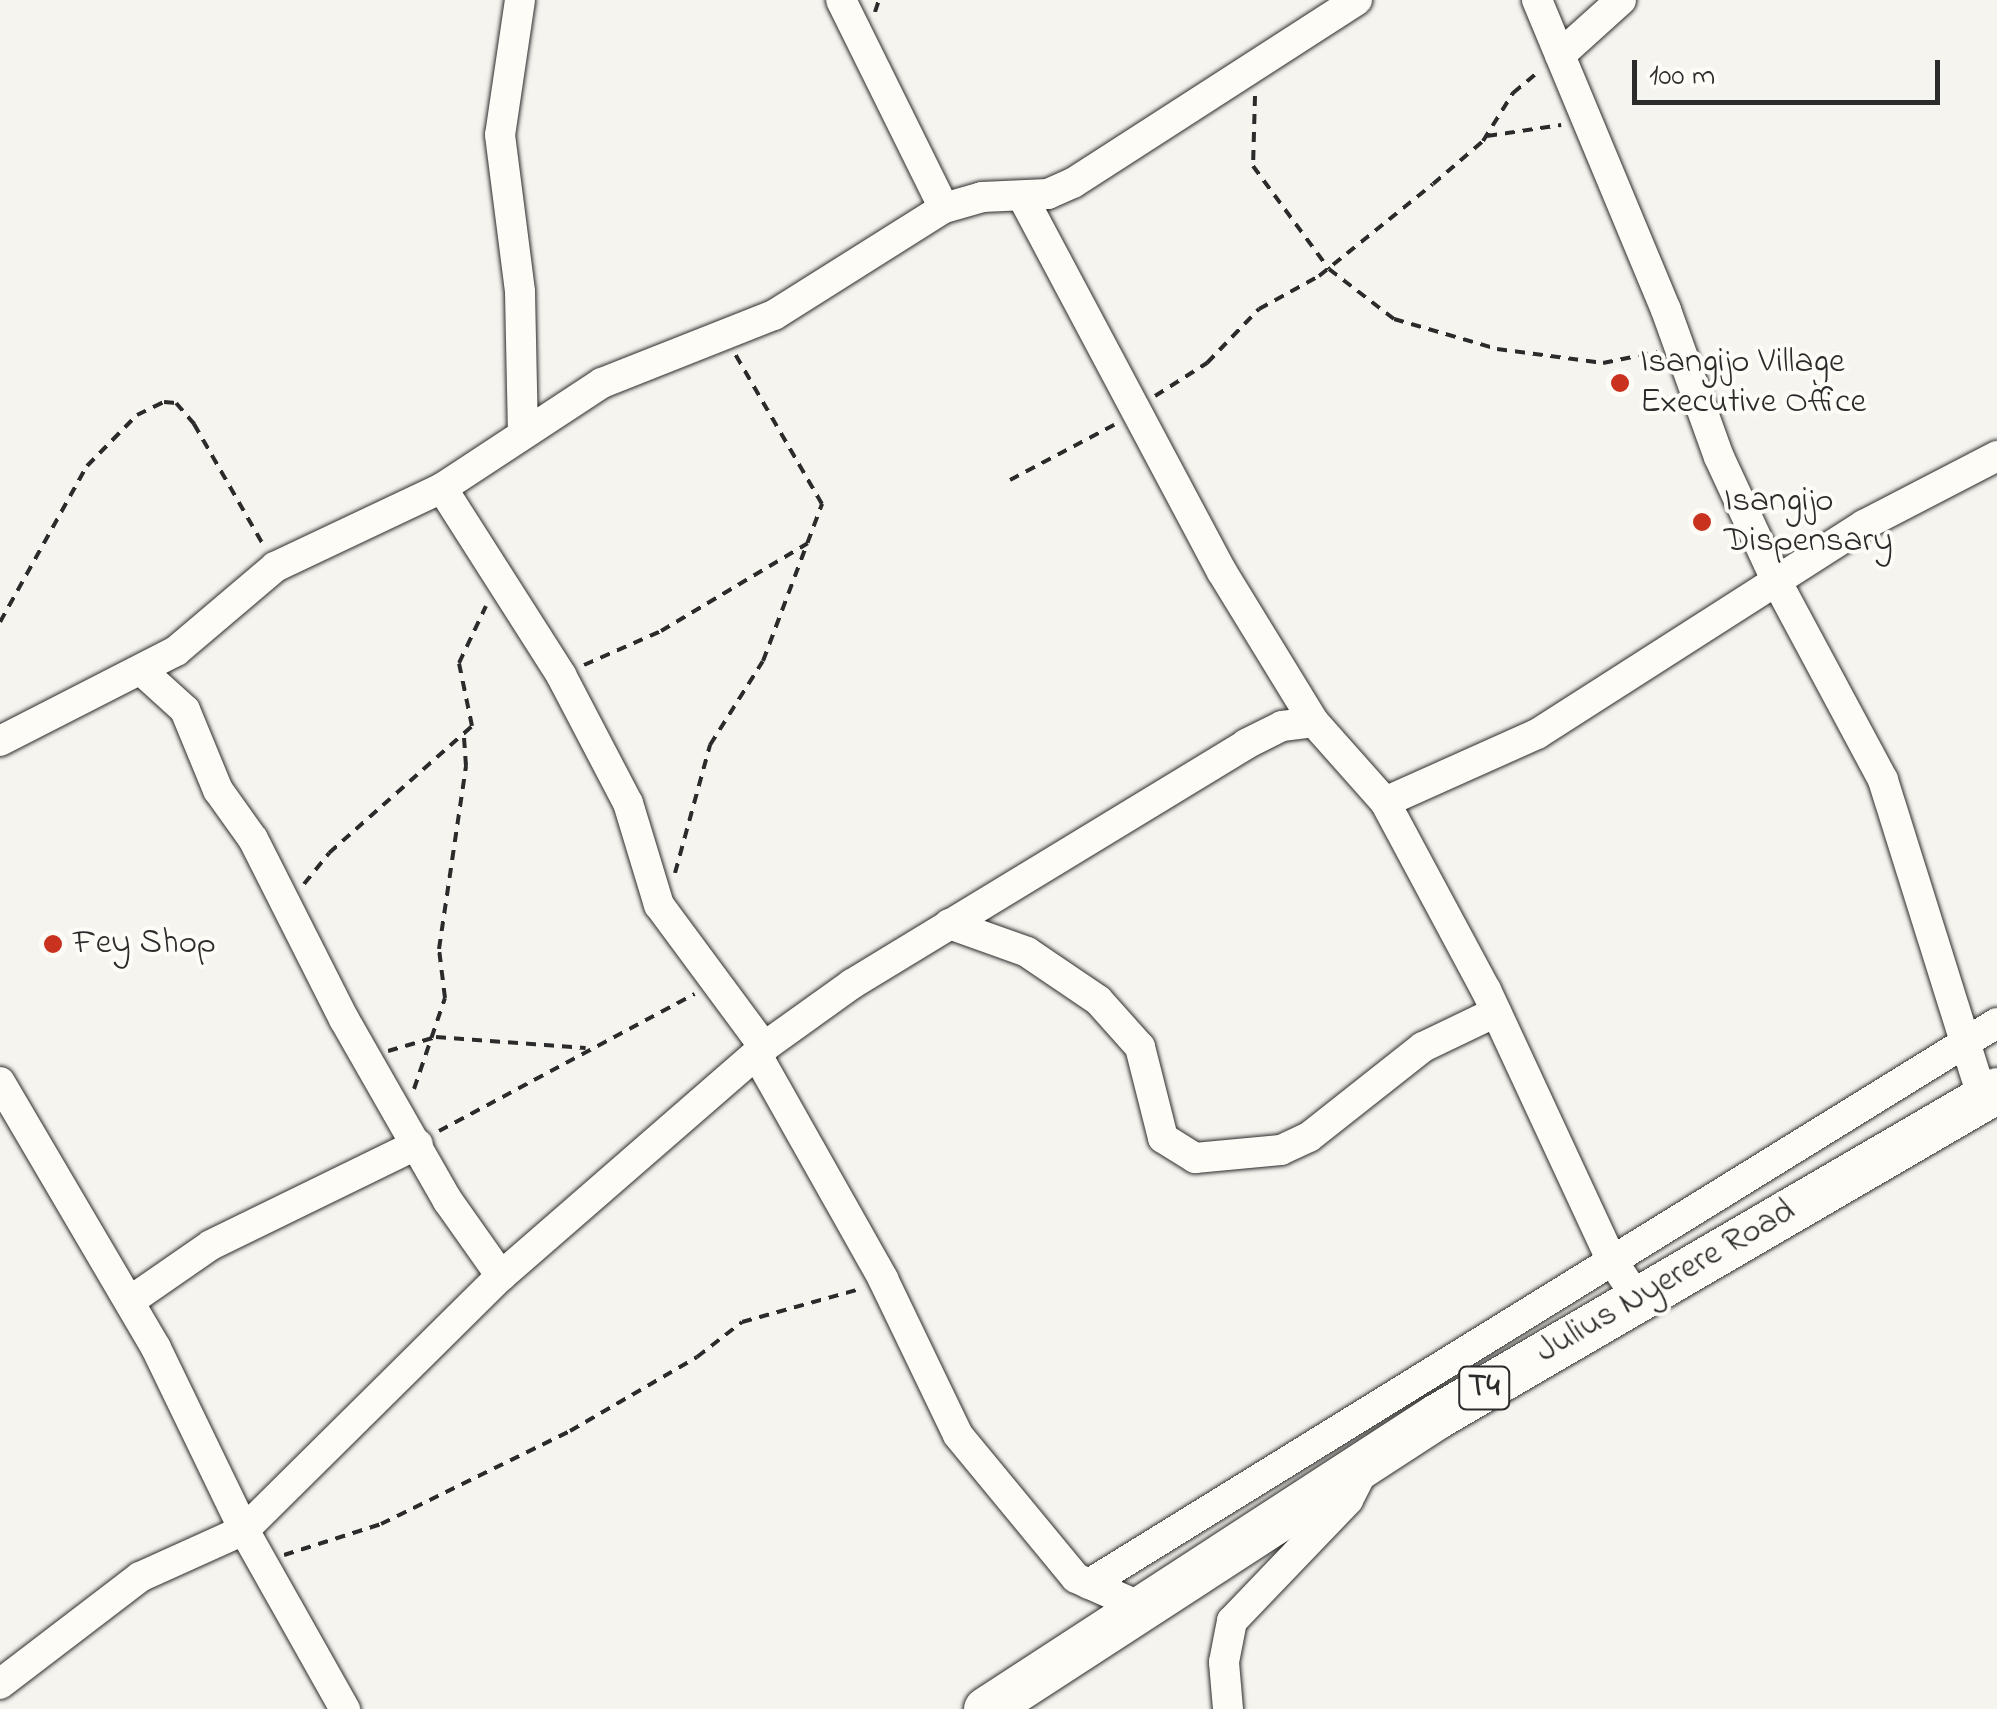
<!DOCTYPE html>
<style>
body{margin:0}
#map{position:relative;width:1997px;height:1709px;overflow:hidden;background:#f5f4ef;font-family:"Indie Flower",sans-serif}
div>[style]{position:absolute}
.path>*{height:4px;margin-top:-2px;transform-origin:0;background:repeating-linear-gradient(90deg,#2b2b2b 0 10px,transparent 0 18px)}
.roads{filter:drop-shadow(0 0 2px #2b2b2b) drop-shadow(0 0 2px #2b2b2b)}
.minor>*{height:30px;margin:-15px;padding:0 15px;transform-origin:15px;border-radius:15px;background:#fdfcf7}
.highway>*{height:45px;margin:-22.5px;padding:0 22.5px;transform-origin:22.5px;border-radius:22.5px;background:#fdfcf7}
.dots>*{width:28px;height:28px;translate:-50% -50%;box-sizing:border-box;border:5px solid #fdfcf7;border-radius:50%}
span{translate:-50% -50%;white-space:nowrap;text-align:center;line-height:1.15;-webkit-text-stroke:8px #fdfcf7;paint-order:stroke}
.shield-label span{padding:2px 8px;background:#fdfcf7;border:2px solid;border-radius:8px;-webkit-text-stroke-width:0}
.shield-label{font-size:32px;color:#2b2b2b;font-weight:700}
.poi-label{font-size:35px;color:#2b2b2b}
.left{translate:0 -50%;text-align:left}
.street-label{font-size:35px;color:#2b2b2b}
.scale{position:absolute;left:1632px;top:60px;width:308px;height:45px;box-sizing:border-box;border:5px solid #2b2b2b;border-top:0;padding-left:12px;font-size:30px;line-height:35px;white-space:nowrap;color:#2b2b2b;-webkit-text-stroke:8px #fdfcf7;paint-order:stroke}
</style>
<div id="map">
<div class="path">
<div style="left:875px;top:12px;width:13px;rotate:-72deg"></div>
<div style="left:1255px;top:96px;width:70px;rotate:91.6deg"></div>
<div style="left:1253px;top:166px;width:128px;rotate:53.6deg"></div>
<div style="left:1329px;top:269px;width:82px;rotate:37.6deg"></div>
<div style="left:1394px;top:319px;width:107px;rotate:16.2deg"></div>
<div style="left:1497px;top:349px;width:107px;rotate:7.5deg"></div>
<div style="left:1603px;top:363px;width:55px;rotate:-11.5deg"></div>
<div style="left:1487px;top:136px;width:75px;rotate:-8.5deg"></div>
<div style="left:1155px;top:396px;width:62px;rotate:-32.4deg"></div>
<div style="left:1207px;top:363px;width:75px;rotate:-46.1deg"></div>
<div style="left:1259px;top:309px;width:68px;rotate:-28.8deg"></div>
<div style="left:1319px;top:276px;width:146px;rotate:-38.9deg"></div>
<div style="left:1433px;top:184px;width:66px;rotate:-40.7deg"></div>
<div style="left:1483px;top:141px;width:57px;rotate:-58deg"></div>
<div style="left:1513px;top:93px;width:35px;rotate:-40deg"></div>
<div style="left:1010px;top:480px;width:118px;rotate:-27.9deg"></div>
<div style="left:0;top:622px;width:179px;rotate:-60.9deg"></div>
<div style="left:87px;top:466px;width:71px;rotate:-45.6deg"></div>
<div style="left:137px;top:415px;width:30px;rotate:-26deg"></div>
<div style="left:164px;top:402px;width:12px;rotate:5deg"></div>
<div style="left:176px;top:403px;width:28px;rotate:49deg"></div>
<div style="left:194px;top:424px;width:141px;rotate:60.2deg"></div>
<div style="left:584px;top:665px;width:84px;rotate:-23.8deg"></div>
<div style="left:661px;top:631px;width:171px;rotate:-30.9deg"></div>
<div style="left:675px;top:873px;width:133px;rotate:-74.7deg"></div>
<div style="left:710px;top:745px;width:99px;rotate:-57.8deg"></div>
<div style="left:763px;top:661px;width:168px;rotate:-69.4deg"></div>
<div style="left:822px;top:504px;width:173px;rotate:-120.1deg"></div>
<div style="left:304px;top:884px;width:40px;rotate:-51deg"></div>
<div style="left:329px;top:853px;width:191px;rotate:-41.6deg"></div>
<div style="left:472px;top:726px;width:64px;rotate:-101.7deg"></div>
<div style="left:459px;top:663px;width:63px;rotate:-64.7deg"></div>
<div style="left:388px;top:1051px;width:50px;rotate:-16.3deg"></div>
<div style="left:436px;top:1037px;width:150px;rotate:4.2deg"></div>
<div style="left:414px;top:1089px;width:96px;rotate:-71.2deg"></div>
<div style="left:445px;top:998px;width:49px;rotate:-97deg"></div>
<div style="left:439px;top:949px;width:185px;rotate:-81.6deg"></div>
<div style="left:466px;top:766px;width:29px;rotate:-94deg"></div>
<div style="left:439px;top:1131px;width:290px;rotate:-28.2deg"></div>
<div style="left:284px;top:1555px;width:102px;rotate:-17.7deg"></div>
<div style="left:381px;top:1524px;width:211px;rotate:-26.2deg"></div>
<div style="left:570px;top:1431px;width:147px;rotate:-30.2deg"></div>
<div style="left:697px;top:1357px;width:57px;rotate:-37.9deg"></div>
<div style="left:742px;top:1322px;width:123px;rotate:-15.6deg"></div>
</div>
<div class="roads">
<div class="minor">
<div style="left:520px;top:0;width:136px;rotate:98.4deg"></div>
<div style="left:500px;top:135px;width:158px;rotate:82.7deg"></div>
<div style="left:520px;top:292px;width:140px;rotate:88.8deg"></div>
<div style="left:841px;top:0;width:232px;rotate:63.7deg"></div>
<div style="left:1537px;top:0;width:336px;rotate:67.4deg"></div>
<div style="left:1666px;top:310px;width:156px;rotate:70.2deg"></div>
<div style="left:1719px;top:457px;width:140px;rotate:65.1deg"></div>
<div style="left:1778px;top:584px;width:222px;rotate:61.8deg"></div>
<div style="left:1883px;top:780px;width:334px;rotate:72.6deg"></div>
<div style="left:1560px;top:55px;width:82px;rotate:-42deg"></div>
<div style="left:1022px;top:196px;width:426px;rotate:62deg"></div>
<div style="left:1222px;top:572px;width:176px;rotate:58.5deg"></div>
<div style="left:1314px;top:722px;width:107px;rotate:48.4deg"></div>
<div style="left:1385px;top:802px;width:167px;rotate:-24.1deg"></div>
<div style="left:1537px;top:734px;width:388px;rotate:-32.6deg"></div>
<div style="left:1864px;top:525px;width:150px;rotate:-27.4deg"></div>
<div style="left:442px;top:488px;width:222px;rotate:57.5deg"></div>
<div style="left:561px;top:675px;width:144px;rotate:62.4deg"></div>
<div style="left:628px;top:803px;width:107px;rotate:73.1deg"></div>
<div style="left:659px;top:905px;width:177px;rotate:53.5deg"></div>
<div style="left:142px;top:671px;width:58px;rotate:42.2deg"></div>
<div style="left:185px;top:710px;width:87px;rotate:67.6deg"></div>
<div style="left:218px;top:790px;width:60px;rotate:54.5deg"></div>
<div style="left:253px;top:839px;width:202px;rotate:63.2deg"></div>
<div style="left:344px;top:1019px;width:210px;rotate:60.3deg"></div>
<div style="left:448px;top:1201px;width:92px;rotate:54.8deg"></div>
<div style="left:0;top:741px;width:198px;rotate:-27.1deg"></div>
<div style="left:176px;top:651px;width:130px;rotate:-40.3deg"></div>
<div style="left:275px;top:567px;width:185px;rotate:-25.3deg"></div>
<div style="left:442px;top:488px;width:191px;rotate:-33.3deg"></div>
<div style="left:602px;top:383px;width:185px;rotate:-21.6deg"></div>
<div style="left:774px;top:315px;width:201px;rotate:-32.2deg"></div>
<div style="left:944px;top:208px;width:40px;rotate:-16deg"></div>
<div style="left:982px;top:197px;width:66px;rotate:-2.6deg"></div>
<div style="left:1048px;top:194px;width:27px;rotate:-24deg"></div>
<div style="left:1073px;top:183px;width:338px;rotate:-32.8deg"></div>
<div style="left:1385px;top:802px;width:213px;rotate:61.8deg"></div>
<div style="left:1486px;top:990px;width:294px;rotate:65.1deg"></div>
<div style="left:1610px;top:1257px;width:49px;rotate:56.6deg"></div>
<div style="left:949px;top:924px;width:83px;rotate:19.7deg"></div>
<div style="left:1027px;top:952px;width:86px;rotate:34.1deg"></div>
<div style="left:1098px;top:1000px;width:63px;rotate:48.2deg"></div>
<div style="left:1140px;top:1047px;width:94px;rotate:75.8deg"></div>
<div style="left:1163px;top:1138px;width:38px;rotate:32deg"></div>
<div style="left:1195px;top:1158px;width:86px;rotate:-5.3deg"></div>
<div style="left:1281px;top:1150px;width:31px;rotate:-25deg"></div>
<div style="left:1309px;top:1137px;width:145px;rotate:-38.3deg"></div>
<div style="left:1423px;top:1047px;width:81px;rotate:-25.6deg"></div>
<div style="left:757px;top:1055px;width:257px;rotate:60.6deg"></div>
<div style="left:883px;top:1279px;width:173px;rotate:64.3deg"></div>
<div style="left:958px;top:1435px;width:185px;rotate:50.5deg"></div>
<div style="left:1076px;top:1578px;width:71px;rotate:24deg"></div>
<div style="left:0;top:1082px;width:308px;rotate:59.6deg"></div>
<div style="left:156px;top:1348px;width:202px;rotate:64.2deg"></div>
<div style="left:244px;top:1530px;width:206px;rotate:60.6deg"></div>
<div style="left:130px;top:1301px;width:98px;rotate:-34.7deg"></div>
<div style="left:211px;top:1245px;width:230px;rotate:-26deg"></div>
<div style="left:1089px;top:1584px;width:1067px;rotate:-31.71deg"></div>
<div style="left:0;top:1684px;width:176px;rotate:-37.4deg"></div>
<div style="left:140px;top:1577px;width:114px;rotate:-24.3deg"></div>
<div style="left:244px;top:1530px;width:361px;rotate:-44.7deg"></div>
<div style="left:501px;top:1276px;width:349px;rotate:-41deg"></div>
<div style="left:764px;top:1047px;width:108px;rotate:-35.6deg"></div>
<div style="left:852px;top:984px;width:461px;rotate:-31.3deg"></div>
<div style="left:1246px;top:744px;width:40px;rotate:-26.6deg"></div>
<div style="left:1282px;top:726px;width:32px;rotate:-7deg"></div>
<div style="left:1228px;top:1709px;width:47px;rotate:-94.9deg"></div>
<div style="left:1224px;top:1662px;width:42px;rotate:-79deg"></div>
<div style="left:1232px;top:1621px;width:168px;rotate:-46.2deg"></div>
<div style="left:1348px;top:1500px;width:35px;rotate:-63deg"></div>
</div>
<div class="highway">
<div style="left:986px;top:1709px;width:538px;rotate:-33.01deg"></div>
<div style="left:1437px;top:1416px;width:648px;rotate:-30.21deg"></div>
</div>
</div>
<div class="dots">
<div style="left:1620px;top:383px;background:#c8321e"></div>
<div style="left:1702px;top:522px;background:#c8321e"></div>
<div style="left:53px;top:944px;background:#c8321e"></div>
</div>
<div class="shield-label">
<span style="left:1484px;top:1388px">T4</span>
</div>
<div class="poi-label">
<span class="left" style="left:1640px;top:383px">Isangijo Village<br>Executive Office</span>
<span class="left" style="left:1724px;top:522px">Isangijo<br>Dispensary</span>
<span class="left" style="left:73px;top:944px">Fey Shop</span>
</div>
<div class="street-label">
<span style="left:1666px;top:1282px;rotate:-30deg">Julius Nyerere Road</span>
</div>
<div class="scale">100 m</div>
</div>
